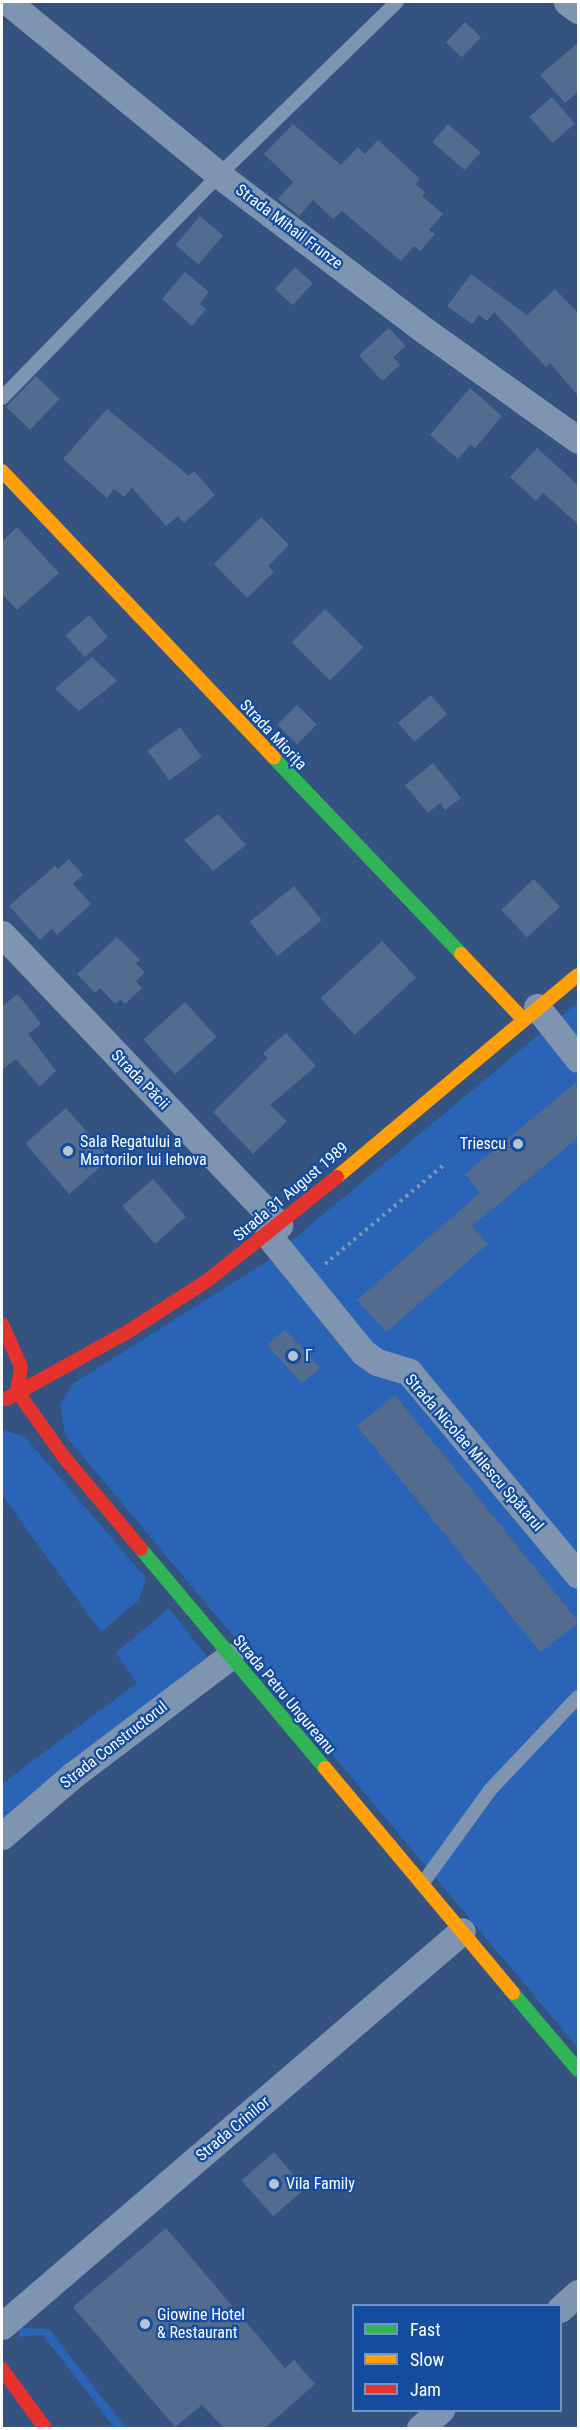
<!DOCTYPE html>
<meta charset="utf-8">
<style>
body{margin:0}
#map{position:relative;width:580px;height:2430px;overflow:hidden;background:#345380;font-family:"Roboto Condensed",sans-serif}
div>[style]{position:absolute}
.green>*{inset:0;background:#2964b6}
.building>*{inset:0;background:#526b8e;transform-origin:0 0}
.path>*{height:4px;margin-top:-2px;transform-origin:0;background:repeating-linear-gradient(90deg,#7f94b0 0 3px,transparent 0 7.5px)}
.lane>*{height:14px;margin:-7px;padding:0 7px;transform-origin:7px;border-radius:7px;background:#7f94b0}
.street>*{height:27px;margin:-13.5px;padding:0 13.5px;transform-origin:13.5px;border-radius:13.5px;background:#7f94b0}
.fast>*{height:14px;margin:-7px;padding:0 7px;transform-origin:7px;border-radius:7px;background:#30b455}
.slow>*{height:14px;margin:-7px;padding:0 7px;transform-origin:7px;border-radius:7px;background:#ff9f0a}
.jam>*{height:14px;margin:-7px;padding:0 7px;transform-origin:7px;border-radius:7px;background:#e5322d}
.dots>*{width:16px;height:16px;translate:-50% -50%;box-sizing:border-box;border:3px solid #144da0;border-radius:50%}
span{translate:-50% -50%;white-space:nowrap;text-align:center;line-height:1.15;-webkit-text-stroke:4.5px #144da0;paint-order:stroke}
.street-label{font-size:16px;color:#fff}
.poi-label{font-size:16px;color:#fff}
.left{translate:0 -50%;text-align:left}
.right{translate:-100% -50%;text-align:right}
.frame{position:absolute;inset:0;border:3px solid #fff;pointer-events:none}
.legend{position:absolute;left:352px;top:2304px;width:210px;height:108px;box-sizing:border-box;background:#144da0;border:2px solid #7294c6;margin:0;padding:8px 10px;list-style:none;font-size:18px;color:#fff}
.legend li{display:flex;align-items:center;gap:12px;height:30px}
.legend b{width:30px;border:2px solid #7294c6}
</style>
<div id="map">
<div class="green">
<div style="clip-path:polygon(578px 1002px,578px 2048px,65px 1435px,60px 1404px,74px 1383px,266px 1262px)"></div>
<div style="clip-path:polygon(2px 1430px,24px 1436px,146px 1578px,139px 1600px,101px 1632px,2px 1495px)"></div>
<div style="clip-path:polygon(169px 1608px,207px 1657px,2px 1819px,2px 1784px,137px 1683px,116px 1653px)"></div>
<div style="clip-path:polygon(20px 2328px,49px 2329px,126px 2428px,115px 2428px,43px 2335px,19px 2337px)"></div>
</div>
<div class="building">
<div style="left:465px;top:22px;width:22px;height:28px;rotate:43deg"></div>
<div style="clip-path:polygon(579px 42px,579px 91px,565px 103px,540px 75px)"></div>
<div style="left:552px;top:97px;width:35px;height:30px;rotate:49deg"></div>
<div style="clip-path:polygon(293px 124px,341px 165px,358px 147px,365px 154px,378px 140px,420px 179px,415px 184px,425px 192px,422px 196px,443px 214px,429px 230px,435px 234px,420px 251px,414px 246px,401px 261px,342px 211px,333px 219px,313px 200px,299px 216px,278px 199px,293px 182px,264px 154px)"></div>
<div style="left:448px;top:124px;width:43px;height:24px;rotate:41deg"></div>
<div style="left:200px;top:216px;width:30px;height:38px;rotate:40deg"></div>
<div style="left:295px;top:267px;width:24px;height:30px;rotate:42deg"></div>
<div style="clip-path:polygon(185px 272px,209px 292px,200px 304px,206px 309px,192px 326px,162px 299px)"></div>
<div style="clip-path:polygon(471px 274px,527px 315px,555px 289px,579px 314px,579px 397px,550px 363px,546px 367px,494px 312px,487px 321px,479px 315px,472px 324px,447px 306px)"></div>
<div style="clip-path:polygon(389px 328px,406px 346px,393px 357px,400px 365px,382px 381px,359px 355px)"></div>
<div style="left:36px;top:376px;width:33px;height:43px;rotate:44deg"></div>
<div style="clip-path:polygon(470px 388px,502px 416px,475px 448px,470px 445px,458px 459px,430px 435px)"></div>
<div style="clip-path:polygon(107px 409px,189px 476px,194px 471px,215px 495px,184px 523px,178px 516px,166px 526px,132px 488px,124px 497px,114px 489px,107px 498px,63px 459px)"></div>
<div style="clip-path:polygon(537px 448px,579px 486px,579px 525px,543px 493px,536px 501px,510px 477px)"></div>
<div style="clip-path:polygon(261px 517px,289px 545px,268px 566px,274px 572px,247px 598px,214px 564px)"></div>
<div style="clip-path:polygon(17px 527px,59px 573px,17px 610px,2px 594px,2px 542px)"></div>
<div style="left:325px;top:609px;width:54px;height:47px;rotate:45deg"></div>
<div style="left:89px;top:615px;width:29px;height:31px;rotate:49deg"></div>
<div style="clip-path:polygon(92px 657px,117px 681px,79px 711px,55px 689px)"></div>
<div style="left:431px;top:695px;width:25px;height:43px;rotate:50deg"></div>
<div style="left:297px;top:705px;width:28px;height:28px;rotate:45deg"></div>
<div style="left:180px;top:727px;width:37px;height:40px;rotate:54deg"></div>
<div style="clip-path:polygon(433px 763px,461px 798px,445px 810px,440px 803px,428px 813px,405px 785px)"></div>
<div style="clip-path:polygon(218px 814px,246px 845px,213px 871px,184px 840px)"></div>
<div style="clip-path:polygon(69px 859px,83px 875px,73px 884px,91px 904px,57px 935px,52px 929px,40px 940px,9px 906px,55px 866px,58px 869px)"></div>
<div style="left:534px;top:879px;width:38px;height:45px;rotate:47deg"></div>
<div style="left:294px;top:886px;width:44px;height:57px;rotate:51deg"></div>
<div style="clip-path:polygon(117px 937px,140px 960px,136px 963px,145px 973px,136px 981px,142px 988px,125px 1004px,120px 999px,115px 1004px,100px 988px,95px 993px,77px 974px)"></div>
<div style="left:382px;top:941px;width:50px;height:84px;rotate:47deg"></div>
<div style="clip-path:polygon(18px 994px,41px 1024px,28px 1034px,56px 1071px,40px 1087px,16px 1059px,2px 1070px,2px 1006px)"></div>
<div style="left:185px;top:1002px;width:47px;height:56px;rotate:48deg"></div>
<div style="clip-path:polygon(286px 1033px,316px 1066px,270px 1105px,287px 1121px,253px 1154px,213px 1112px,268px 1058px,263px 1053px)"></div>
<div style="clip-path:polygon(579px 1080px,579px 1137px,472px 1226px,488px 1244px,386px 1332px,357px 1300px,480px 1193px,465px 1174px)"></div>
<div style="left:66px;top:1108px;width:67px;height:54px;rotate:49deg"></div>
<div style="left:153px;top:1179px;width:50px;height:41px;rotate:49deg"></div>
<div style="left:285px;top:1329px;width:52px;height:24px;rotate:48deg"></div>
<div style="left:395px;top:1395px;width:292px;height:49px;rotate:51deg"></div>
<div style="left:274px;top:2152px;width:48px;height:43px;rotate:49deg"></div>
<div style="clip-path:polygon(166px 2228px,285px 2368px,294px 2360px,315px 2384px,265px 2428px,224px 2428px,202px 2405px,175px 2427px,73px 2307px)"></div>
</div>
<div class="path">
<div style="left:325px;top:1264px;width:156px;rotate:-39.8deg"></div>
</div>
<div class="lane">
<div style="left:2px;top:398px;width:311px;rotate:-45.8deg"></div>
<div style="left:219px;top:175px;width:248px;rotate:-44.2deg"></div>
<div style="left:422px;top:1884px;width:116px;rotate:-54.1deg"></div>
<div style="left:490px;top:1790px;width:128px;rotate:-46.6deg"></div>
</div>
<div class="street">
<div style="left:8px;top:2px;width:273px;rotate:39.3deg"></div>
<div style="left:219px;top:175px;width:257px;rotate:37.1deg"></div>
<div style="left:424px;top:330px;width:189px;rotate:35.5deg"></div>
<div style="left:567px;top:2px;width:14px;rotate:36deg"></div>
<div style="left:2px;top:934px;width:402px;rotate:46.4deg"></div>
<div style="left:537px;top:1007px;width:66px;rotate:51.7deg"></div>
<div style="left:268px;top:1235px;width:151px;rotate:50.9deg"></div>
<div style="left:363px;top:1352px;width:17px;rotate:36deg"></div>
<div style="left:377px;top:1362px;width:34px;rotate:17deg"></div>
<div style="left:409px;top:1372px;width:264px;rotate:50.2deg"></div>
<div style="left:2px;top:1836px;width:94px;rotate:-40.7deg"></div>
<div style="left:73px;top:1775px;width:196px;rotate:-37.1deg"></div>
<div style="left:560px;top:2309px;width:24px;rotate:-42deg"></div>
<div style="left:2px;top:2326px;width:606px;rotate:-40.65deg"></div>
<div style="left:420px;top:2428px;width:28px;rotate:-41deg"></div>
</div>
<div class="fast">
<div style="left:274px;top:758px;width:271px;rotate:46.3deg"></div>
<div style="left:141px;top:1549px;width:286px;rotate:50deg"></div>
<div style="left:513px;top:1993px;width:101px;rotate:49.8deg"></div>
</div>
<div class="slow">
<div style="left:2px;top:471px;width:395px;rotate:46.5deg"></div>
<div style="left:461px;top:954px;width:90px;rotate:46.4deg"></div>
<div style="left:337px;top:1177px;width:314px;rotate:-40deg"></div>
<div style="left:325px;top:1768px;width:293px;rotate:50.1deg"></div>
</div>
<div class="jam">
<div style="left:2px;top:1324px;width:47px;rotate:66.2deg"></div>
<div style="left:21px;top:1367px;width:24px;rotate:99deg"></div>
<div style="left:17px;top:1391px;width:80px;rotate:54.7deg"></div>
<div style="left:63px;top:1456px;width:121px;rotate:50deg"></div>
<div style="left:6px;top:1399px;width:141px;rotate:-28.9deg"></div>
<div style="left:129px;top:1331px;width:94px;rotate:-32.8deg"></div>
<div style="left:208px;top:1280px;width:165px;rotate:-38.6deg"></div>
<div style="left:2px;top:2369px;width:73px;rotate:53.9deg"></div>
</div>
<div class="dots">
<div style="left:518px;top:1144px;background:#b8c3d3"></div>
<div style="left:68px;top:1151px;background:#b8c3d3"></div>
<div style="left:293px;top:1356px;background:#b8c3d3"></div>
<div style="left:274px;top:2184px;background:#b8c3d3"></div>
<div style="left:145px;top:2324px;background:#b8c3d3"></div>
</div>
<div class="street-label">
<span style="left:289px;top:227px;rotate:37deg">Strada Mihail Frunze</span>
<span style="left:273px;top:735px;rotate:47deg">Strada Miorița</span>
<span style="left:140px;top:1080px;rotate:46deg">Strada Păcii</span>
<span style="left:291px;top:1192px;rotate:-40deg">Strada 31 August 1989</span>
<span style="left:474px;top:1453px;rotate:49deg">Strada Nicolae Milescu Spătarul</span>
<span style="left:284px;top:1695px;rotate:50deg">Strada Petru Ungureanu</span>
<span style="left:114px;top:1745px;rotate:-38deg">Strada Constructorul</span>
<span style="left:233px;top:2129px;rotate:-40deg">Strada Crinilor</span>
</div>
<div class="poi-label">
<span class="left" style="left:80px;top:1151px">Sala Regatului a<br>Martorilor lui Iehova</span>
<span class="right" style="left:506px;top:1144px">Triescu</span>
<span class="left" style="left:305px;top:1356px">Г</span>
<span class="left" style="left:286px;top:2184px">Vila Family</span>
<span class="left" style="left:157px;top:2324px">Giowine Hotel<br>&amp; Restaurant</span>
</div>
<div class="frame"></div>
<ul class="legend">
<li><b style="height:8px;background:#30b455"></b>Fast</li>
<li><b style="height:8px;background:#ff9f0a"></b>Slow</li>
<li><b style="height:8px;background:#e5322d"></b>Jam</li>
</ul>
</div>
